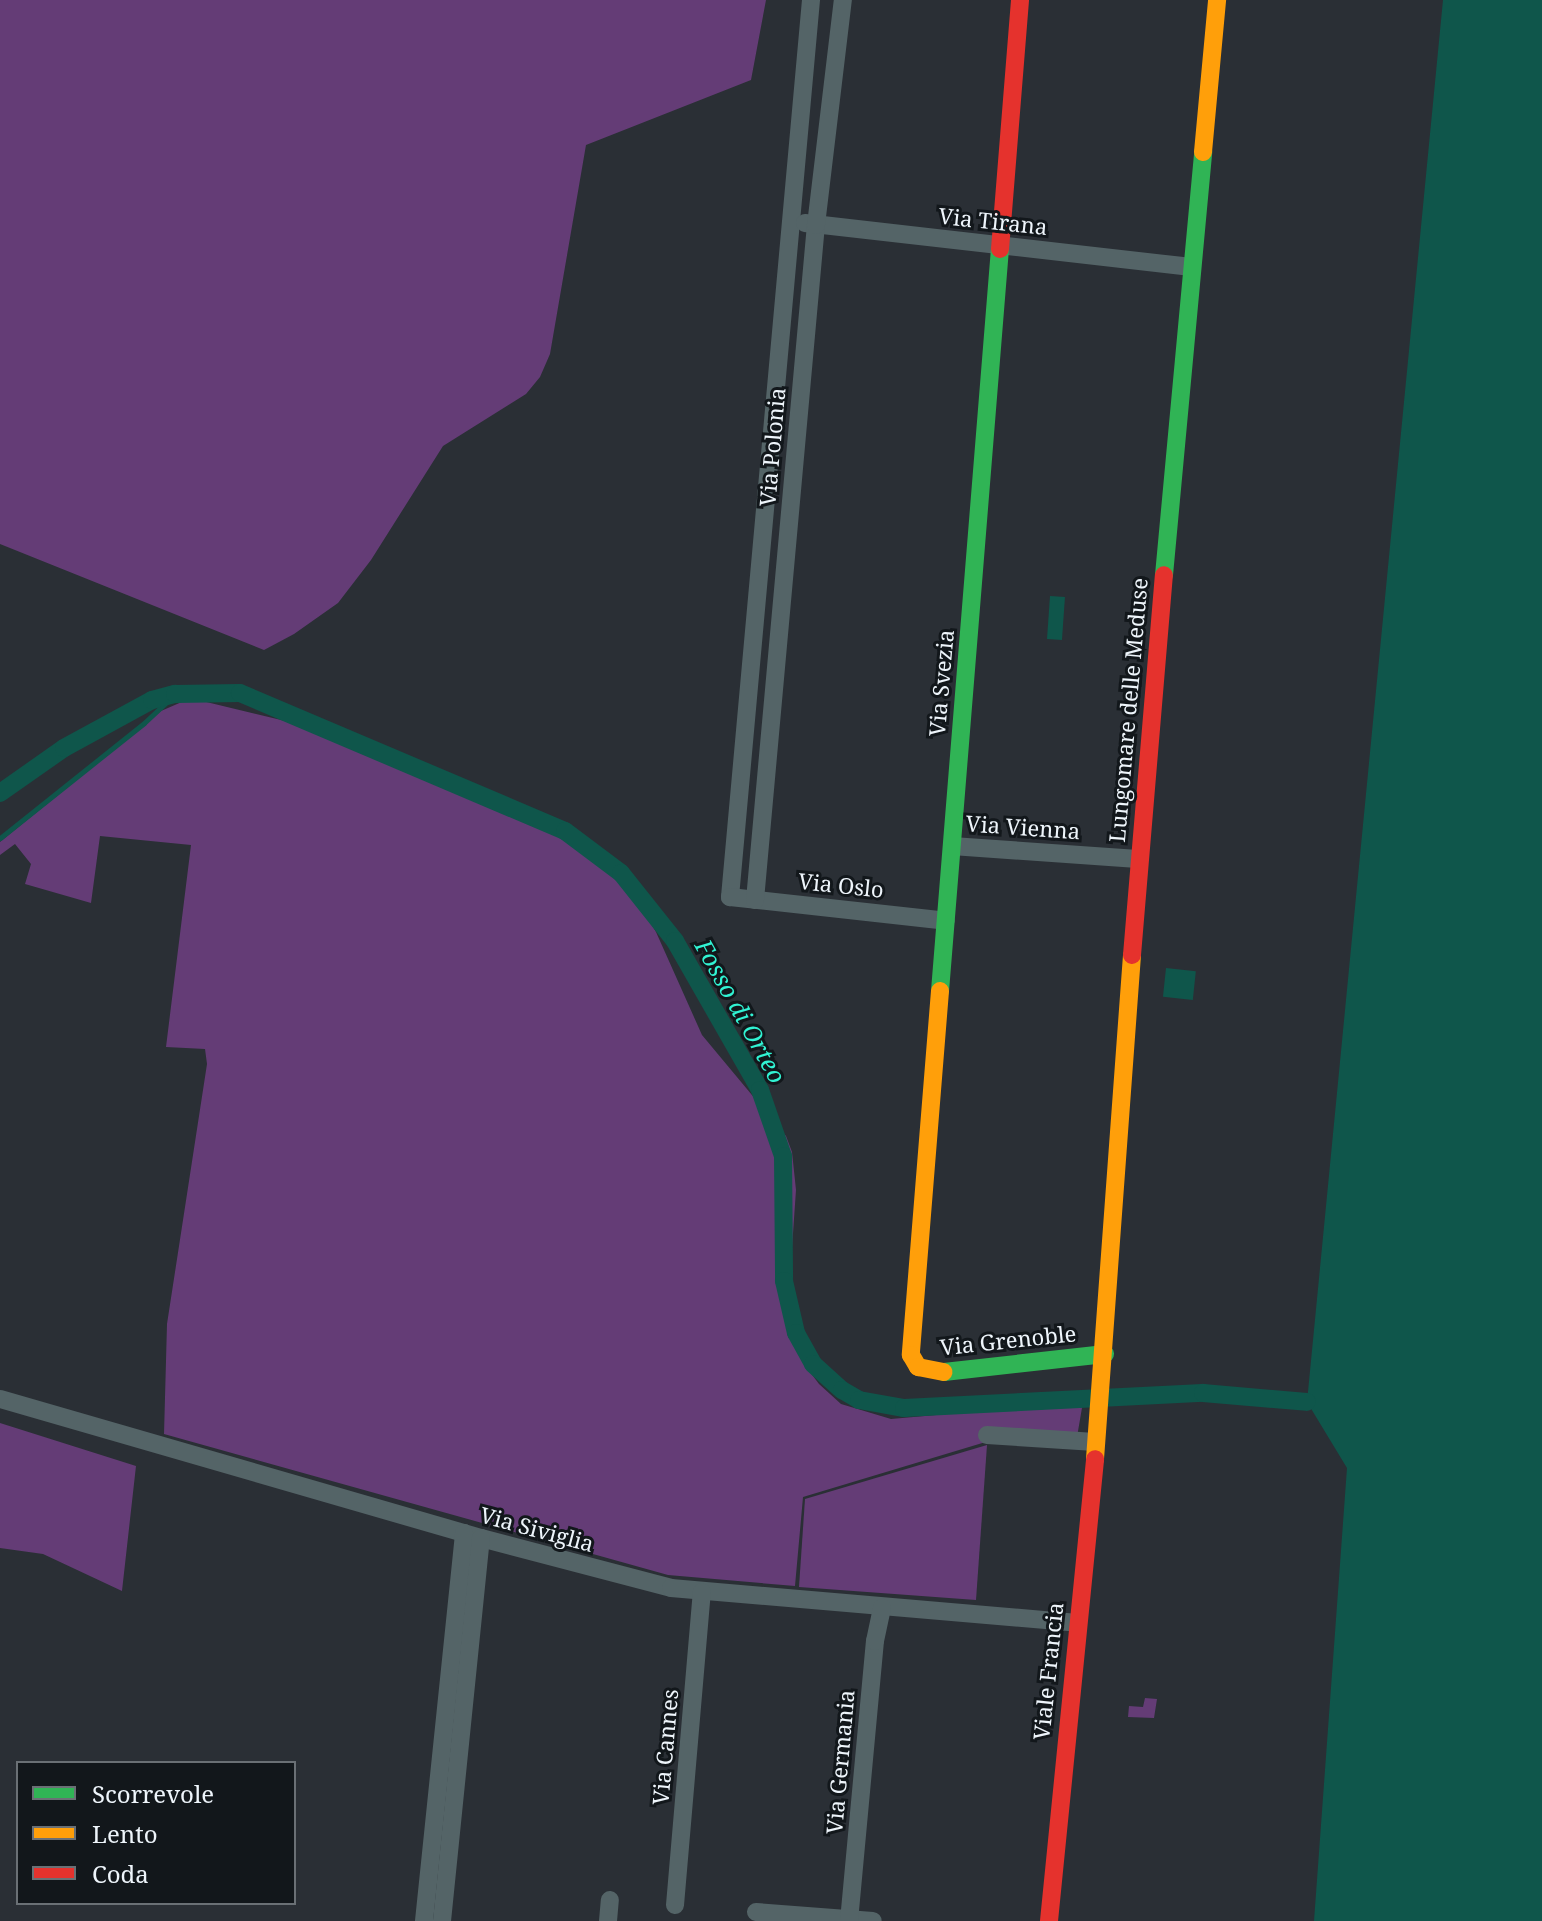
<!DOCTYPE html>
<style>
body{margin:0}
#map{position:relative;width:1542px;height:1921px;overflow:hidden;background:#2a2f35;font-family:"Noto Serif",serif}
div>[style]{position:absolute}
.green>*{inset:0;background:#643c76}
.water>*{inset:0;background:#0f564b;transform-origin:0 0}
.stream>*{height:5px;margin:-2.5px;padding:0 2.5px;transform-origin:2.5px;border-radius:2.5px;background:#0f564b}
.canal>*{height:18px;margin:-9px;padding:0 9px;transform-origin:9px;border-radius:9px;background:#0f564b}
.street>*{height:18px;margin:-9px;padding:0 9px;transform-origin:9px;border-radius:9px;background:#546467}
.fast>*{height:18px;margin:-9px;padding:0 9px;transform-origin:9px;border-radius:9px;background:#30b455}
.slow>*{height:18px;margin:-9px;padding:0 9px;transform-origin:9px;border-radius:9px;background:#ff9f0a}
.jam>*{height:18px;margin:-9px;padding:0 9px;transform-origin:9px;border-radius:9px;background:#e5322d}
span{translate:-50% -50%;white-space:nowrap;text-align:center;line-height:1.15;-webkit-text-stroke:6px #12171b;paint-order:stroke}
.street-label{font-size:22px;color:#eef5fb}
.water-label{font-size:24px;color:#31f3d3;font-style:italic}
.legend{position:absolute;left:16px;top:1761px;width:280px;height:144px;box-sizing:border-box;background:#12171b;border:2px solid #6a7075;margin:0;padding:10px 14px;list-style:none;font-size:24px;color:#eef5fb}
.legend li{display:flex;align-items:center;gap:16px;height:40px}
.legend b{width:40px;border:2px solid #6a7075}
</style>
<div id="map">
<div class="green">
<div style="clip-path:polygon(0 0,766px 0,751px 80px,586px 145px,550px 354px,540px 377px,526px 394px,443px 446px,371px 560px,338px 603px,294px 634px,264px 650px,0 544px)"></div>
<div style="clip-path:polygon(198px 700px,369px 741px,429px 765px,462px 779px,518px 815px,566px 838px,606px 867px,638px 902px,656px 932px,702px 1035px,786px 1136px,792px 1152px,796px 1190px,789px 1291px,792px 1324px,804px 1364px,819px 1384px,841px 1404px,891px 1419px,1083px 1402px,1077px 1437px,989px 1441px,803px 1497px,795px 1586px,668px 1575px,164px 1434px,167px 1324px,207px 1064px,205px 1049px,166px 1047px,191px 845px,100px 836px,91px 903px,25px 884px,31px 864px,15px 844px,0 855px,0 842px,161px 711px,184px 701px)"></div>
<div style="clip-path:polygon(0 1423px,136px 1466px,122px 1591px,43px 1554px,0 1548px)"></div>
<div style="clip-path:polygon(987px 1445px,976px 1600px,799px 1587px,805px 1499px)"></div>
<div style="clip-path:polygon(1145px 1698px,1157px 1699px,1154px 1718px,1128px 1717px,1129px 1706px,1143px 1707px)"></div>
</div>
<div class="water">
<div style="clip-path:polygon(1443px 0,1542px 0,1542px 1921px,1314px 1921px,1347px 1468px,1307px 1402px)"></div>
<div style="left:1050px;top:596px;width:15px;height:43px;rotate:4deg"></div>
<div style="left:1166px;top:968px;width:30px;height:29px;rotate:6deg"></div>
</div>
<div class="stream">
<div style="left:0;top:838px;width:184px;rotate:-38.6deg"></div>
<div style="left:144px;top:723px;width:42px;rotate:-43.1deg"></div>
</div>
<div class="canal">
<div style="left:0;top:793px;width:78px;rotate:-35.1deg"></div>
<div style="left:64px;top:748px;width:100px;rotate:-28.6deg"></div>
<div style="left:152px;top:700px;width:24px;rotate:-15deg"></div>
<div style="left:175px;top:694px;width:65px;rotate:-0.9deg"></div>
<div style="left:240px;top:693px;width:353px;rotate:23deg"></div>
<div style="left:565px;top:831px;width:70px;rotate:36.9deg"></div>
<div style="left:621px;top:873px;width:87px;rotate:51.5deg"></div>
<div style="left:675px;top:941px;width:172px;rotate:60.3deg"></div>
<div style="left:760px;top:1090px;width:70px;rotate:70.8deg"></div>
<div style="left:783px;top:1156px;width:125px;rotate:89.5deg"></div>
<div style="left:784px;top:1281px;width:53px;rotate:77deg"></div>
<div style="left:796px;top:1333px;width:35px;rotate:61deg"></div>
<div style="left:813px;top:1364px;width:39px;rotate:42deg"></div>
<div style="left:842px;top:1390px;width:20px;rotate:30deg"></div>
<div style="left:859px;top:1400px;width:46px;rotate:10.1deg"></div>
<div style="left:904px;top:1408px;width:299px;rotate:-2.9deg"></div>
<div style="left:1203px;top:1393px;width:104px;rotate:4.9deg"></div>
</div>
<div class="street">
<div style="left:811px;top:0;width:901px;rotate:95.16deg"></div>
<div style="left:730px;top:897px;width:217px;rotate:6.3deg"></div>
<div style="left:805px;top:223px;width:389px;rotate:6.5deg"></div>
<div style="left:952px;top:846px;width:186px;rotate:4deg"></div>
<div style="left:755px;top:900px;width:678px;rotate:-84.84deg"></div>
<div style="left:816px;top:225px;width:227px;rotate:-83.2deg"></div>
<div style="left:0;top:1399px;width:501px;rotate:16.12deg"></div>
<div style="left:481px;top:1538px;width:196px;rotate:14.7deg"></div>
<div style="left:671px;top:1588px;width:408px;rotate:4.9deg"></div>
<div style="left:987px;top:1435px;width:108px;rotate:3.7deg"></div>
<div style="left:675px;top:1905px;width:314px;rotate:-85.1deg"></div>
<div style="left:756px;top:1912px;width:117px;rotate:4.4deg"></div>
<div style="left:424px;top:1921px;width:390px;rotate:-84.1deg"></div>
<div style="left:442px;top:1921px;width:385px;rotate:-84.2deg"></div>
<div style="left:608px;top:1921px;width:21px;rotate:-85deg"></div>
<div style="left:849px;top:1921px;width:281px;rotate:-84.7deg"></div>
<div style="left:875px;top:1641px;width:34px;rotate:-78deg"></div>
</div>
<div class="fast">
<div style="left:1164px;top:575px;width:425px;rotate:-84.7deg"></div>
<div style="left:940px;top:991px;width:744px;rotate:-85.38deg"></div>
<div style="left:944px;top:1372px;width:162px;rotate:-6.4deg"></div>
</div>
<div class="slow">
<div style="left:1203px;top:152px;width:153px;rotate:-84.7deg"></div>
<div style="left:940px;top:991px;width:365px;rotate:94.6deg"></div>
<div style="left:911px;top:1355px;width:14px;rotate:60deg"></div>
<div style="left:918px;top:1367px;width:26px;rotate:11deg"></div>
<div style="left:1095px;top:1459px;width:505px;rotate:-85.8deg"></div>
</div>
<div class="jam">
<div style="left:1000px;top:249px;width:250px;rotate:-85.4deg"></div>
<div style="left:1132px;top:955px;width:381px;rotate:-85.2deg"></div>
<div style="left:1049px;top:1921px;width:464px;rotate:-84.3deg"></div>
</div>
<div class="street-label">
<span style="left:993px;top:221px;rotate:6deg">Via Tirana</span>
<span style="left:772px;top:447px;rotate:-85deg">Via Polonia</span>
<span style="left:941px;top:683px;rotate:-85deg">Via Svezia</span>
<span style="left:1128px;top:710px;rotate:-85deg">Lungomare delle Meduse</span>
<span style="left:1023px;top:827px;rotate:4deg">Via Vienna</span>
<span style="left:841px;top:885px;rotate:6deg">Via Oslo</span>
<span style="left:1008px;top:1340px;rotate:-6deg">Via Grenoble</span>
<span style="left:537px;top:1529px;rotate:15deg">Via Siviglia</span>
<span style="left:1048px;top:1671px;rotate:-84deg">Viale Francia</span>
<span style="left:665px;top:1747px;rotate:-85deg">Via Cannes</span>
<span style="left:840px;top:1762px;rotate:-85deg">Via Germania</span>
</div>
<div class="water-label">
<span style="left:741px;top:1011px;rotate:61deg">Fosso di Orteo</span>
</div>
<ul class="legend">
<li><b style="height:10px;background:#30b455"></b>Scorrevole</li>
<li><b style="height:10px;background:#ff9f0a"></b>Lento</li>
<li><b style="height:10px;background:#e5322d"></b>Coda</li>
</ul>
</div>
